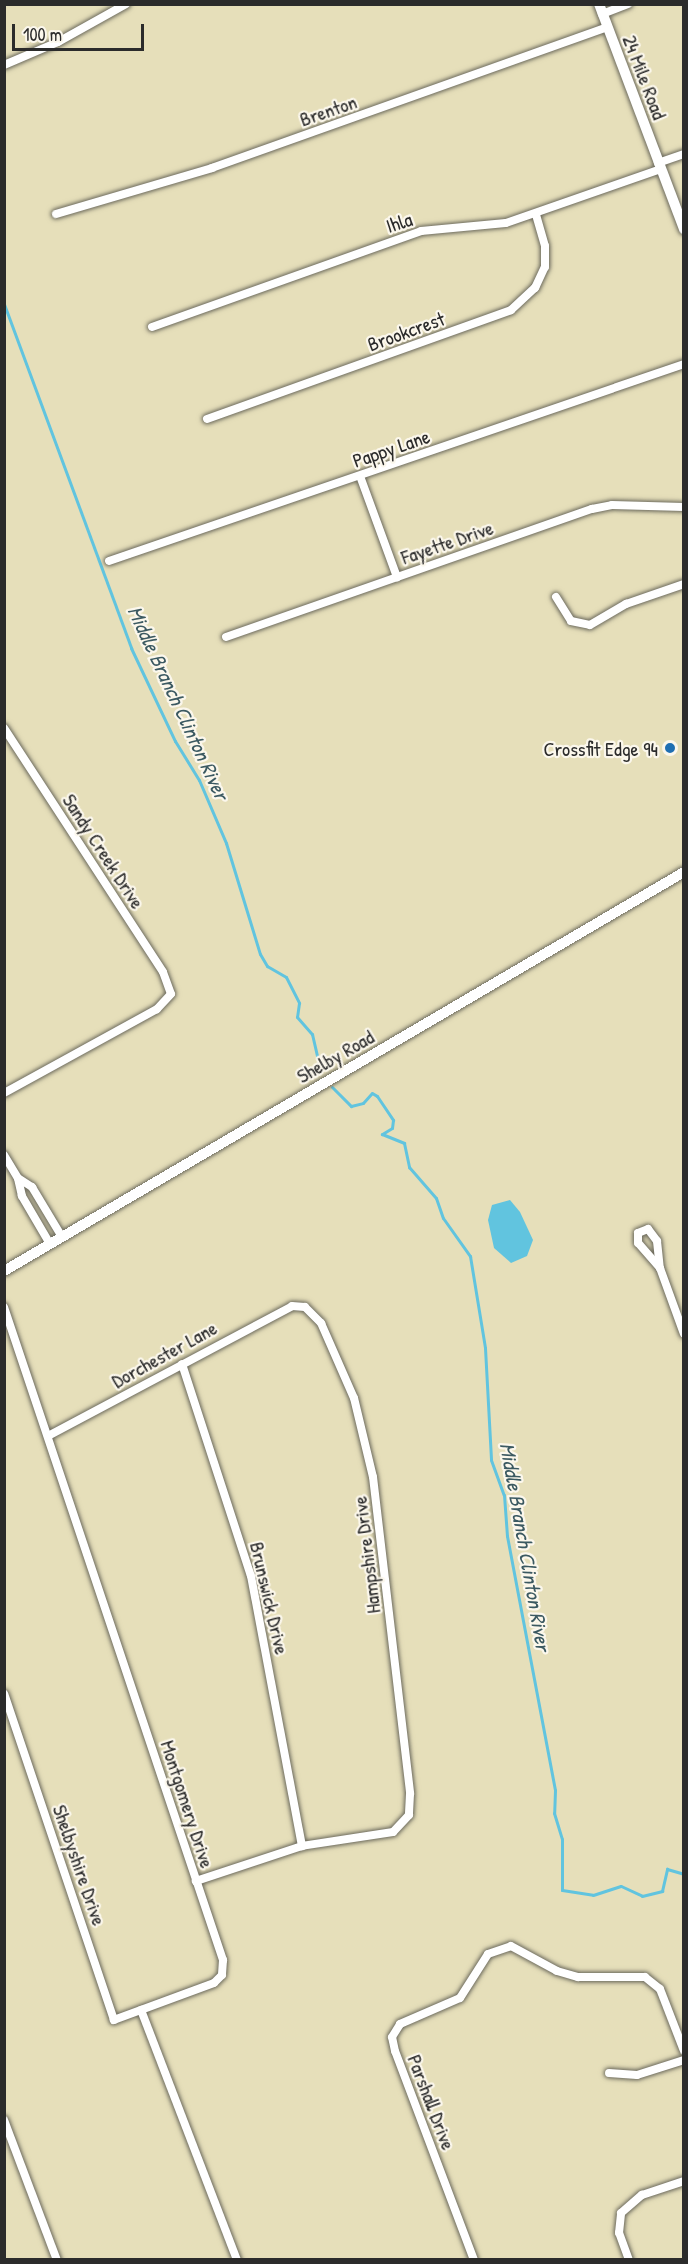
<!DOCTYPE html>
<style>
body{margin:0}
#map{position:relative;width:688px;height:2264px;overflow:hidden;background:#e6dfba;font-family:"Patrick Hand",sans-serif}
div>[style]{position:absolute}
.water>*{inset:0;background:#61c4df}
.stream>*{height:3px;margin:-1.5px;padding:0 1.5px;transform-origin:1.5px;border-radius:1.5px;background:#61c4df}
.roads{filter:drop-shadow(0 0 2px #6c6a5d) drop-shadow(0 0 2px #6c6a5d)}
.minor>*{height:8px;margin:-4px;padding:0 4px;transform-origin:4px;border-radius:4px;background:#fff}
.tertiary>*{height:10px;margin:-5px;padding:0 5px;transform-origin:5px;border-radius:5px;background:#fff}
.dots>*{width:16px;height:16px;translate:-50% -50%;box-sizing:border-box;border:3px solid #fbf7ec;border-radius:50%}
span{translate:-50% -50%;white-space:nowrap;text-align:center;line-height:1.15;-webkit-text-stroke:4.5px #fbf7ec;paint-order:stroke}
.street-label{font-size:20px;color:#2b2b2b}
.poi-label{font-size:20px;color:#2b2b2b}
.right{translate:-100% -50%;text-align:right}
.water-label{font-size:21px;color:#3b5961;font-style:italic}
.frame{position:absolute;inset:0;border:6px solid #2b2b2b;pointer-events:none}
.scale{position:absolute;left:12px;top:24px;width:132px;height:27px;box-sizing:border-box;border:3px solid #2b2b2b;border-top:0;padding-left:8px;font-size:18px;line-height:21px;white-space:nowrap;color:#2b2b2b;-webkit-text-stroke:4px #fbf7ec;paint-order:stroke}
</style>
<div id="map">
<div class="water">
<div style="clip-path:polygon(510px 1200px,520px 1212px,533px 1240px,527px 1256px,511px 1263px,494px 1248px,488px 1220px,492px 1205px)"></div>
</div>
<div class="stream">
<div style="left:4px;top:304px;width:367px;rotate:69.7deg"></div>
<div style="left:131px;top:648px;width:103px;rotate:64.7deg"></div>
<div style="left:175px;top:741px;width:46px;rotate:58.4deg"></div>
<div style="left:199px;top:780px;width:69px;rotate:66.8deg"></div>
<div style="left:226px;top:843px;width:116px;rotate:73deg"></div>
<div style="left:260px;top:954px;width:14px;rotate:60deg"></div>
<div style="left:267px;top:966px;width:22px;rotate:30deg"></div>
<div style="left:286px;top:977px;width:29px;rotate:63deg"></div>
<div style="left:299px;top:1003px;width:14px;rotate:98deg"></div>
<div style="left:297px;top:1017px;width:23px;rotate:49deg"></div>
<div style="left:312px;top:1034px;width:35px;rotate:77deg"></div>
<div style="left:332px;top:1087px;width:27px;rotate:45deg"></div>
<div style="left:351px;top:1106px;width:12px;rotate:-14deg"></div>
<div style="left:363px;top:1103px;width:13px;rotate:-48deg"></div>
<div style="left:372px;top:1093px;width:6px;rotate:31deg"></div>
<div style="left:377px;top:1096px;width:29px;rotate:56deg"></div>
<div style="left:393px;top:1120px;width:8px;rotate:97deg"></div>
<div style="left:392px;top:1128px;width:12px;rotate:149deg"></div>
<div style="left:382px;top:1134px;width:24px;rotate:22deg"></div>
<div style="left:404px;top:1143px;width:25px;rotate:78deg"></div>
<div style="left:409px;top:1167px;width:41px;rotate:48.9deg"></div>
<div style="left:436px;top:1198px;width:21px;rotate:71deg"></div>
<div style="left:443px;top:1218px;width:47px;rotate:54.6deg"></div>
<div style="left:470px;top:1256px;width:93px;rotate:80.7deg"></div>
<div style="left:485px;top:1348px;width:112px;rotate:86.9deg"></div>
<div style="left:491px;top:1460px;width:37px;rotate:70deg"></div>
<div style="left:504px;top:1495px;width:41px;rotate:85.8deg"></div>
<div style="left:507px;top:1536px;width:258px;rotate:79.3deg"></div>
<div style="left:555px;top:1790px;width:23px;rotate:92deg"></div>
<div style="left:554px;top:1813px;width:27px;rotate:73deg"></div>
<div style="left:562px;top:1839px;width:51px;rotate:90deg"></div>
<div style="left:562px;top:1890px;width:31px;rotate:9deg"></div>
<div style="left:593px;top:1895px;width:29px;rotate:-18deg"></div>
<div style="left:621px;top:1886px;width:23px;rotate:25deg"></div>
<div style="left:642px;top:1896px;width:21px;rotate:-14deg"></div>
<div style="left:662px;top:1891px;width:23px;rotate:-77deg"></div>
<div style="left:667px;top:1869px;width:18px;rotate:16deg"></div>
</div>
<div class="roads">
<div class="minor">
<div style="left:602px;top:14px;width:28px;rotate:-21deg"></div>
<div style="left:4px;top:65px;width:59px;rotate:-23.1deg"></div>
<div style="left:58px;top:42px;width:78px;rotate:-29.2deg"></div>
<div style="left:658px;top:163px;width:28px;rotate:-19deg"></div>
<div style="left:56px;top:214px;width:163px;rotate:-16.4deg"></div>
<div style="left:212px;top:168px;width:419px;rotate:-19.6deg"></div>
<div style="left:152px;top:327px;width:286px;rotate:-19.6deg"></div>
<div style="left:421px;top:231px;width:85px;rotate:-5.4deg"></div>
<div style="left:506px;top:223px;width:164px;rotate:-19.2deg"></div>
<div style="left:207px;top:419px;width:323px;rotate:-19.7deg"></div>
<div style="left:511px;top:310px;width:33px;rotate:-43deg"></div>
<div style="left:535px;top:288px;width:23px;rotate:-65deg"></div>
<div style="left:545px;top:267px;width:21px;rotate:-90deg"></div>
<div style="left:545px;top:246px;width:33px;rotate:-106deg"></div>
<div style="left:360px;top:476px;width:108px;rotate:69.9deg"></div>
<div style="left:109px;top:561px;width:608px;rotate:-18.91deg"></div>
<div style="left:556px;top:597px;width:28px;rotate:58deg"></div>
<div style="left:571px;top:621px;width:19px;rotate:12deg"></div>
<div style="left:590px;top:625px;width:42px;rotate:-30.3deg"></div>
<div style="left:626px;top:604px;width:61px;rotate:-19deg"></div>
<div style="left:226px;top:637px;width:388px;rotate:-19.3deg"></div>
<div style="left:592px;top:509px;width:20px;rotate:-11deg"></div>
<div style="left:612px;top:505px;width:72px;rotate:1.6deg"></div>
<div style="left:4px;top:728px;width:291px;rotate:56.9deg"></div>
<div style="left:163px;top:972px;width:23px;rotate:70deg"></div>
<div style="left:171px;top:994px;width:21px;rotate:133deg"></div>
<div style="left:157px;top:1009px;width:175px;rotate:151.2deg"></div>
<div style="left:4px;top:1155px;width:27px;rotate:59deg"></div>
<div style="left:648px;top:1229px;width:15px;rotate:53deg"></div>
<div style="left:657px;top:1241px;width:27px;rotate:84deg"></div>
<div style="left:660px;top:1268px;width:33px;rotate:-131deg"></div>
<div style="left:638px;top:1243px;width:10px;rotate:-90deg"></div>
<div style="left:638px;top:1233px;width:11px;rotate:-22deg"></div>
<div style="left:50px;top:1244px;width:56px;rotate:-120.3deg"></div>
<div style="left:22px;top:1196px;width:18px;rotate:-103deg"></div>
<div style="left:18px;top:1178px;width:17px;rotate:33deg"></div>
<div style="left:32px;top:1187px;width:58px;rotate:59deg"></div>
<div style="left:660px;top:1268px;width:70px;rotate:70deg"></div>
<div style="left:4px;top:1307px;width:689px;rotate:71.46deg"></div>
<div style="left:223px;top:1960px;width:15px;rotate:94deg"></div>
<div style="left:222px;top:1975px;width:11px;rotate:135deg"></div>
<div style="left:214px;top:1983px;width:107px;rotate:159.7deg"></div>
<div style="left:114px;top:2020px;width:344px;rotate:-108.6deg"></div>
<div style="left:182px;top:1364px;width:223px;rotate:72deg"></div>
<div style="left:251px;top:1576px;width:275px;rotate:79.3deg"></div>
<div style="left:48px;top:1436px;width:276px;rotate:-28deg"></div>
<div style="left:292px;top:1306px;width:13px;rotate:4deg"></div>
<div style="left:305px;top:1307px;width:23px;rotate:45deg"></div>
<div style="left:321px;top:1323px;width:82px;rotate:66.3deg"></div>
<div style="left:354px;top:1398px;width:81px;rotate:76.5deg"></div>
<div style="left:373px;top:1477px;width:319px;rotate:83.3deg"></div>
<div style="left:410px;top:1794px;width:21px;rotate:93deg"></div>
<div style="left:409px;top:1815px;width:23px;rotate:133deg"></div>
<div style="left:393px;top:1832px;width:92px;rotate:171.3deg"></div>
<div style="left:302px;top:1846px;width:112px;rotate:161.7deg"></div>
<div style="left:141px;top:2010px;width:268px;rotate:69deg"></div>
<div style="left:609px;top:2073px;width:28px;rotate:4deg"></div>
<div style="left:637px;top:2075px;width:49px;rotate:-17.7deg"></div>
<div style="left:4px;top:2120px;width:150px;rotate:69.3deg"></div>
<div style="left:474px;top:2260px;width:223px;rotate:-110.7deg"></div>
<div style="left:395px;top:2051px;width:14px;rotate:-102deg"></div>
<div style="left:392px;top:2037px;width:15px;rotate:-58deg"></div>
<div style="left:400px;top:2024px;width:65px;rotate:-23.4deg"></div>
<div style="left:460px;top:1998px;width:52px;rotate:-57.5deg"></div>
<div style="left:488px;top:1954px;width:24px;rotate:-19deg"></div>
<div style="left:511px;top:1946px;width:52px;rotate:28.5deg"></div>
<div style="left:557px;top:1971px;width:22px;rotate:16deg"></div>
<div style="left:578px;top:1977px;width:67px"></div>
<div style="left:645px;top:1977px;width:19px;rotate:39deg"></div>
<div style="left:660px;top:1989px;width:66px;rotate:68.8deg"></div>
<div style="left:629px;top:2260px;width:29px;rotate:-110deg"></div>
<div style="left:619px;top:2233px;width:20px;rotate:-84deg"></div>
<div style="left:621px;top:2213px;width:28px;rotate:-41deg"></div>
<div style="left:642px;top:2195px;width:44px;rotate:-18.4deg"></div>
</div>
<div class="tertiary">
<div style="left:599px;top:4px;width:241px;rotate:69.3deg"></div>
<div style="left:4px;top:1271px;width:788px;rotate:-30.4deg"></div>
</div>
</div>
<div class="dots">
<div style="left:670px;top:748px;background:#1f6fb2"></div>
</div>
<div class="street-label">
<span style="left:645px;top:77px;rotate:69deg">24 Mile Road</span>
<span style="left:328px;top:110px;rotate:-19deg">Brenton</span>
<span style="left:399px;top:222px;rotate:-18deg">Ihla</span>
<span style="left:406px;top:331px;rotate:-20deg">Brookcrest</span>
<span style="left:391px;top:448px;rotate:-19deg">Pappy Lane</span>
<span style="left:447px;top:542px;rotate:-19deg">Fayette Drive</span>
<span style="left:104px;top:851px;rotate:57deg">Sandy Creek Drive</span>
<span style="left:335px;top:1056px;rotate:-30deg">Shelby Road</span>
<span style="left:164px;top:1354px;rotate:-29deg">Dorchester Lane</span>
<span style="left:366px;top:1555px;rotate:-97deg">Hampshire Drive</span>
<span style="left:270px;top:1598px;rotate:77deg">Brunswick Drive</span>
<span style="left:188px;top:1804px;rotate:72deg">Montgomery Drive</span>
<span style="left:80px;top:1865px;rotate:71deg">Shelbyshire Drive</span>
<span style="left:432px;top:2102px;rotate:69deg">Parshall Drive</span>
</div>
<div class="poi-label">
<span class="right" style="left:658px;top:748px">Crossfit Edge 94</span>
</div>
<div class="water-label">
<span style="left:178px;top:703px;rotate:65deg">Middle Branch Clinton River</span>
<span style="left:525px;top:1547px;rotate:80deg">Middle Branch Clinton River</span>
</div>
<div class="frame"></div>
<div class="scale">100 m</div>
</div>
